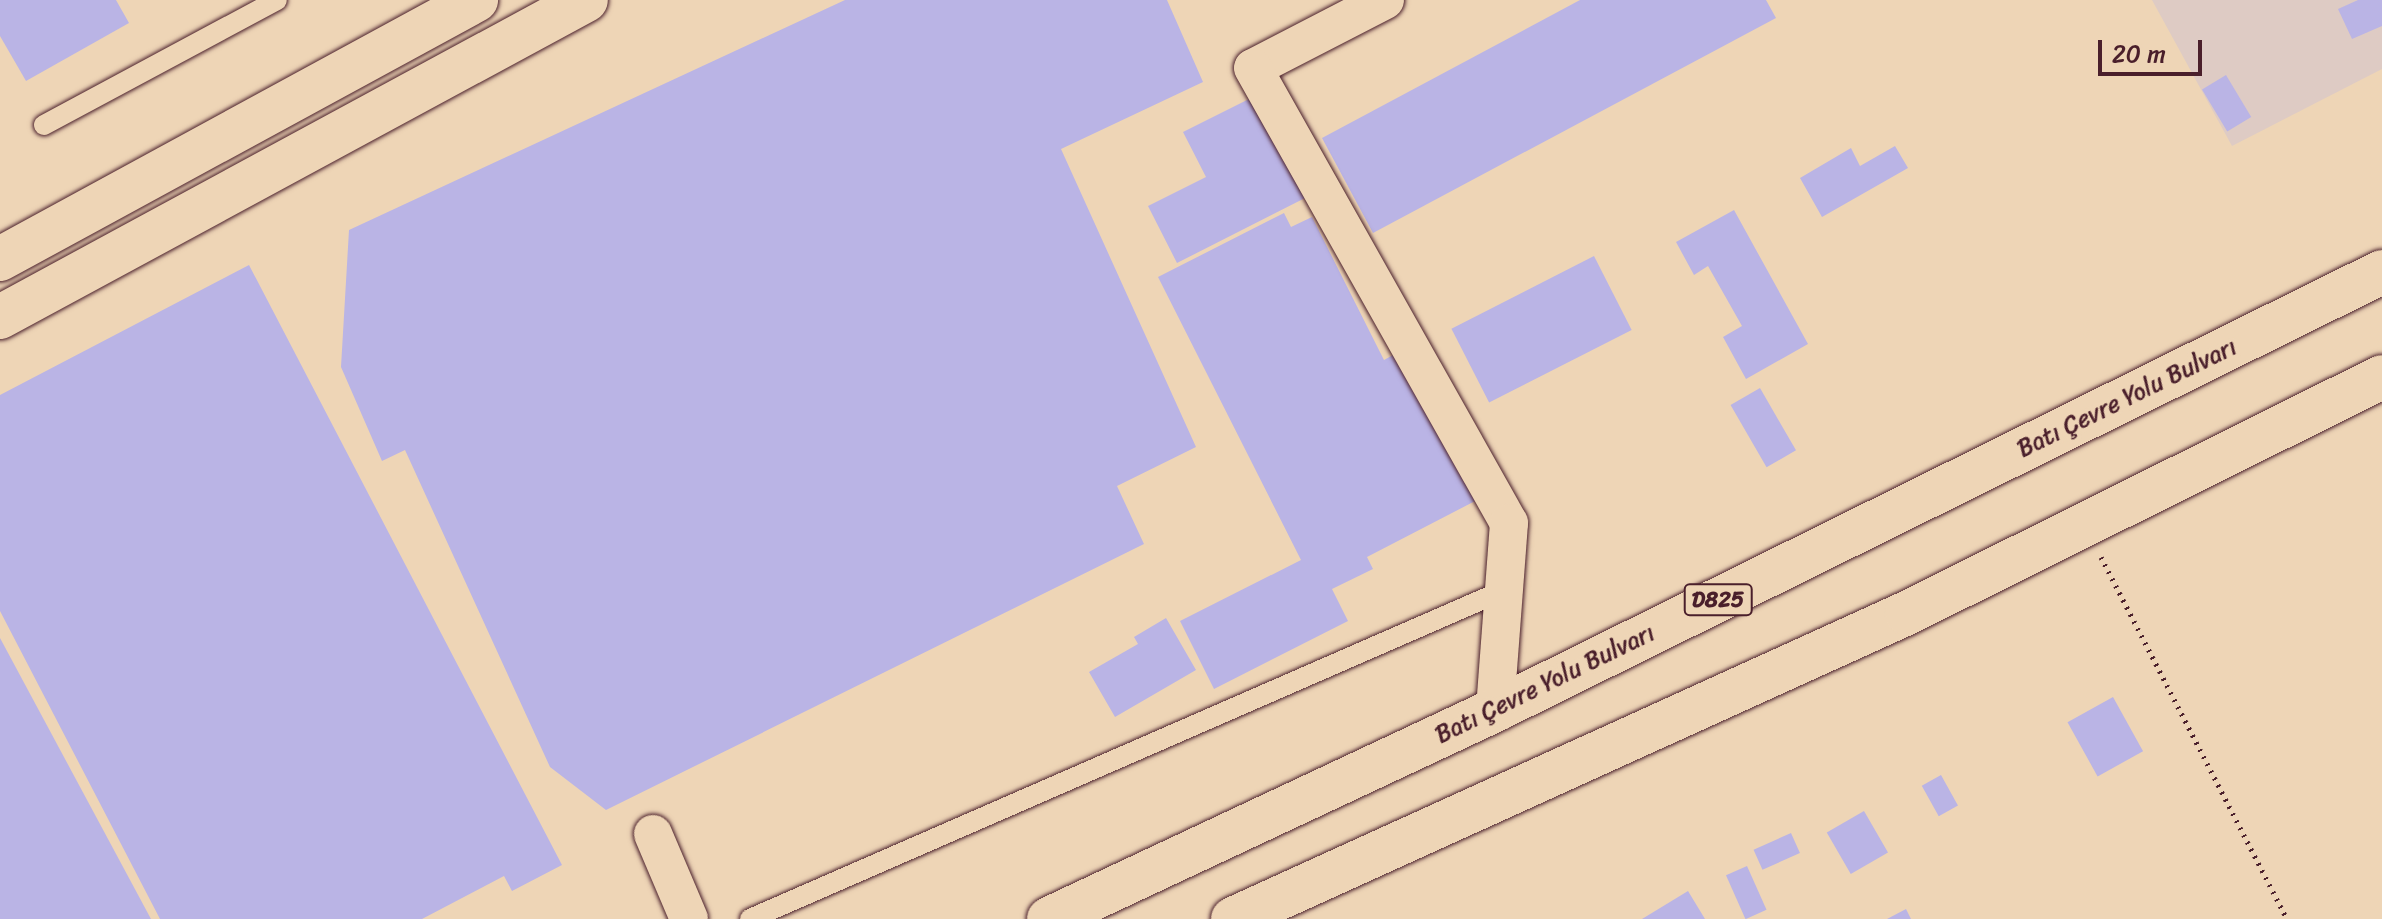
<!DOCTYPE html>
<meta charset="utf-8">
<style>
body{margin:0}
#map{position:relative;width:2382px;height:919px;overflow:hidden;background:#eed5b6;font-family:Sriracha,sans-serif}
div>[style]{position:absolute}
.built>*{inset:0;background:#decbc4}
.building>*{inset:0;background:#bab4e5;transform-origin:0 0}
.path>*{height:5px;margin-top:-2.5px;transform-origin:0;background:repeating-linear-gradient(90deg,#4a1f2b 0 2px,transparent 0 8px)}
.roads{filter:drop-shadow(0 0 2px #4a1f2b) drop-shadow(0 0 2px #4a1f2b)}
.service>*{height:20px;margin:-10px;padding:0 10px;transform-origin:10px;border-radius:10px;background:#eed5b6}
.minor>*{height:38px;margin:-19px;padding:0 19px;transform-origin:19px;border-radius:19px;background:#eed5b6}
.secondary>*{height:44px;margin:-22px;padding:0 22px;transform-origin:22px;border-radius:22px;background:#eed5b6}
.trunk>*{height:44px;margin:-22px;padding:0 22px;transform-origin:22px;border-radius:22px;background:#eed5b6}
span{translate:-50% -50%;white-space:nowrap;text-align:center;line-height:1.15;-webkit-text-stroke:8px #eed5b6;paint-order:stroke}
.shield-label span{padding:2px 6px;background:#eed5b6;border:2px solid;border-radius:6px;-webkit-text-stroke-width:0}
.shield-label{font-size:22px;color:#4a1f2b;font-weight:700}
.street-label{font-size:24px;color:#4a1f2b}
.scale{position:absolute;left:2098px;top:40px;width:104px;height:36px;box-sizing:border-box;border:4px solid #4a1f2b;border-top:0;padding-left:10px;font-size:24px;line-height:28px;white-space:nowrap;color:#4a1f2b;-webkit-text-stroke:6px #eed5b6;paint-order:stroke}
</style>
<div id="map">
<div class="built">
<div style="clip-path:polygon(2152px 0,2382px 0,2382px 69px,2232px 146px)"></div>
</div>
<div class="building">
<div style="clip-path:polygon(0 0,116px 0,129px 23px,26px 81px,0 36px)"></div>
<div style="clip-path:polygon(845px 0,1167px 0,1203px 82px,1061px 149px,1196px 447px,1117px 486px,1144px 544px,606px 810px,550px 767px,405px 450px,382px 461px,341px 367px,349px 230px)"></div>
<div style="clip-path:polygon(1580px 0,1766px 0,1776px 18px,1373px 233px,1322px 138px)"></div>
<div style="clip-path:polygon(2358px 0,2382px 0,2382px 26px,2352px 39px,2338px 9px)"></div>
<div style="left:2226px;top:75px;width:49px;height:28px;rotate:59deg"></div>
<div style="clip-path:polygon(1255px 96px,1307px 197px,1177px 263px,1148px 206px,1206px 177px,1183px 132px)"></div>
<div style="clip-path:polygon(1895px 146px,1908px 168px,1822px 217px,1800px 178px,1851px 148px,1860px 166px)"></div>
<div style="clip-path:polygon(1734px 210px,1808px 344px,1746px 379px,1723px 337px,1742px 326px,1708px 266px,1694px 275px,1676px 242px)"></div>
<div style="clip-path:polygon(1284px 213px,1291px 227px,1312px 217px,1384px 360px,1404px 349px,1479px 499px,1367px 557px,1373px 569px,1332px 589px,1348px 621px,1214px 689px,1180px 621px,1301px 560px,1158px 277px)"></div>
<div style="left:1594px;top:256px;width:83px;height:160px;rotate:63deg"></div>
<div style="clip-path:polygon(249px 265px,562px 865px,512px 891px,504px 876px,422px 919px,160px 919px,0 611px,0 395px)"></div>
<div style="left:1760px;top:388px;width:72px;height:34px;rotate:60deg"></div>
<div style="clip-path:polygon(1166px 618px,1196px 670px,1115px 717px,1089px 672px,1138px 644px,1134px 637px)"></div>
<div style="clip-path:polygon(0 638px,151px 919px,0 919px)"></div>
<div style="left:2113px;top:697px;width:62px;height:52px;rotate:61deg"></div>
<div style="left:1941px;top:775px;width:35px;height:22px;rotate:61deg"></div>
<div style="left:1864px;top:811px;width:48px;height:43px;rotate:60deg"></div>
<div style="left:1791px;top:833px;width:22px;height:41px;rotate:66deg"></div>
<div style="left:1747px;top:866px;width:48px;height:23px;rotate:66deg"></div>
<div style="clip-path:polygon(1688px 891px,1705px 919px,1642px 919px)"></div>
<div style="clip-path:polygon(1906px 909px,1911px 919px,1887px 919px)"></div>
</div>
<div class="path">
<div style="left:2101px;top:557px;width:407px;rotate:62.8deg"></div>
</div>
<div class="roads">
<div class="service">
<div style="left:44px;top:125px;width:264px;rotate:-28.2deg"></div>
<div style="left:750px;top:919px;width:823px;rotate:-23.57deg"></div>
</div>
<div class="minor">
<div style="left:1385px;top:0;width:148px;rotate:152.7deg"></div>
<div style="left:1253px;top:68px;width:522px;rotate:60.64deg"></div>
<div style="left:1509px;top:523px;width:188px;rotate:94.3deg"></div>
<div style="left:653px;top:834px;width:92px;rotate:67deg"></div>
</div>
<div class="secondary">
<div style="left:0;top:259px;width:542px;rotate:-28.55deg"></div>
<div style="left:0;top:317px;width:666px;rotate:-28.41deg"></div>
</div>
<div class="trunk">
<div style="left:1049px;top:919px;width:493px;rotate:-25.1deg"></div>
<div style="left:1495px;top:710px;width:989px;rotate:-26.28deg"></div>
<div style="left:1233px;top:919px;width:740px;rotate:-24.42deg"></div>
<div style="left:1907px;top:613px;width:530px;rotate:-26.42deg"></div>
</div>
</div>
<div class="shield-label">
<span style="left:1718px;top:600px">D825</span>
</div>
<div class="street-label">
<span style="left:2127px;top:398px;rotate:-26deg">Batı Çevre Yolu Bulvarı</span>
<span style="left:1545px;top:684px;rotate:-26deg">Batı Çevre Yolu Bulvarı</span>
</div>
<div class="scale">20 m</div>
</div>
